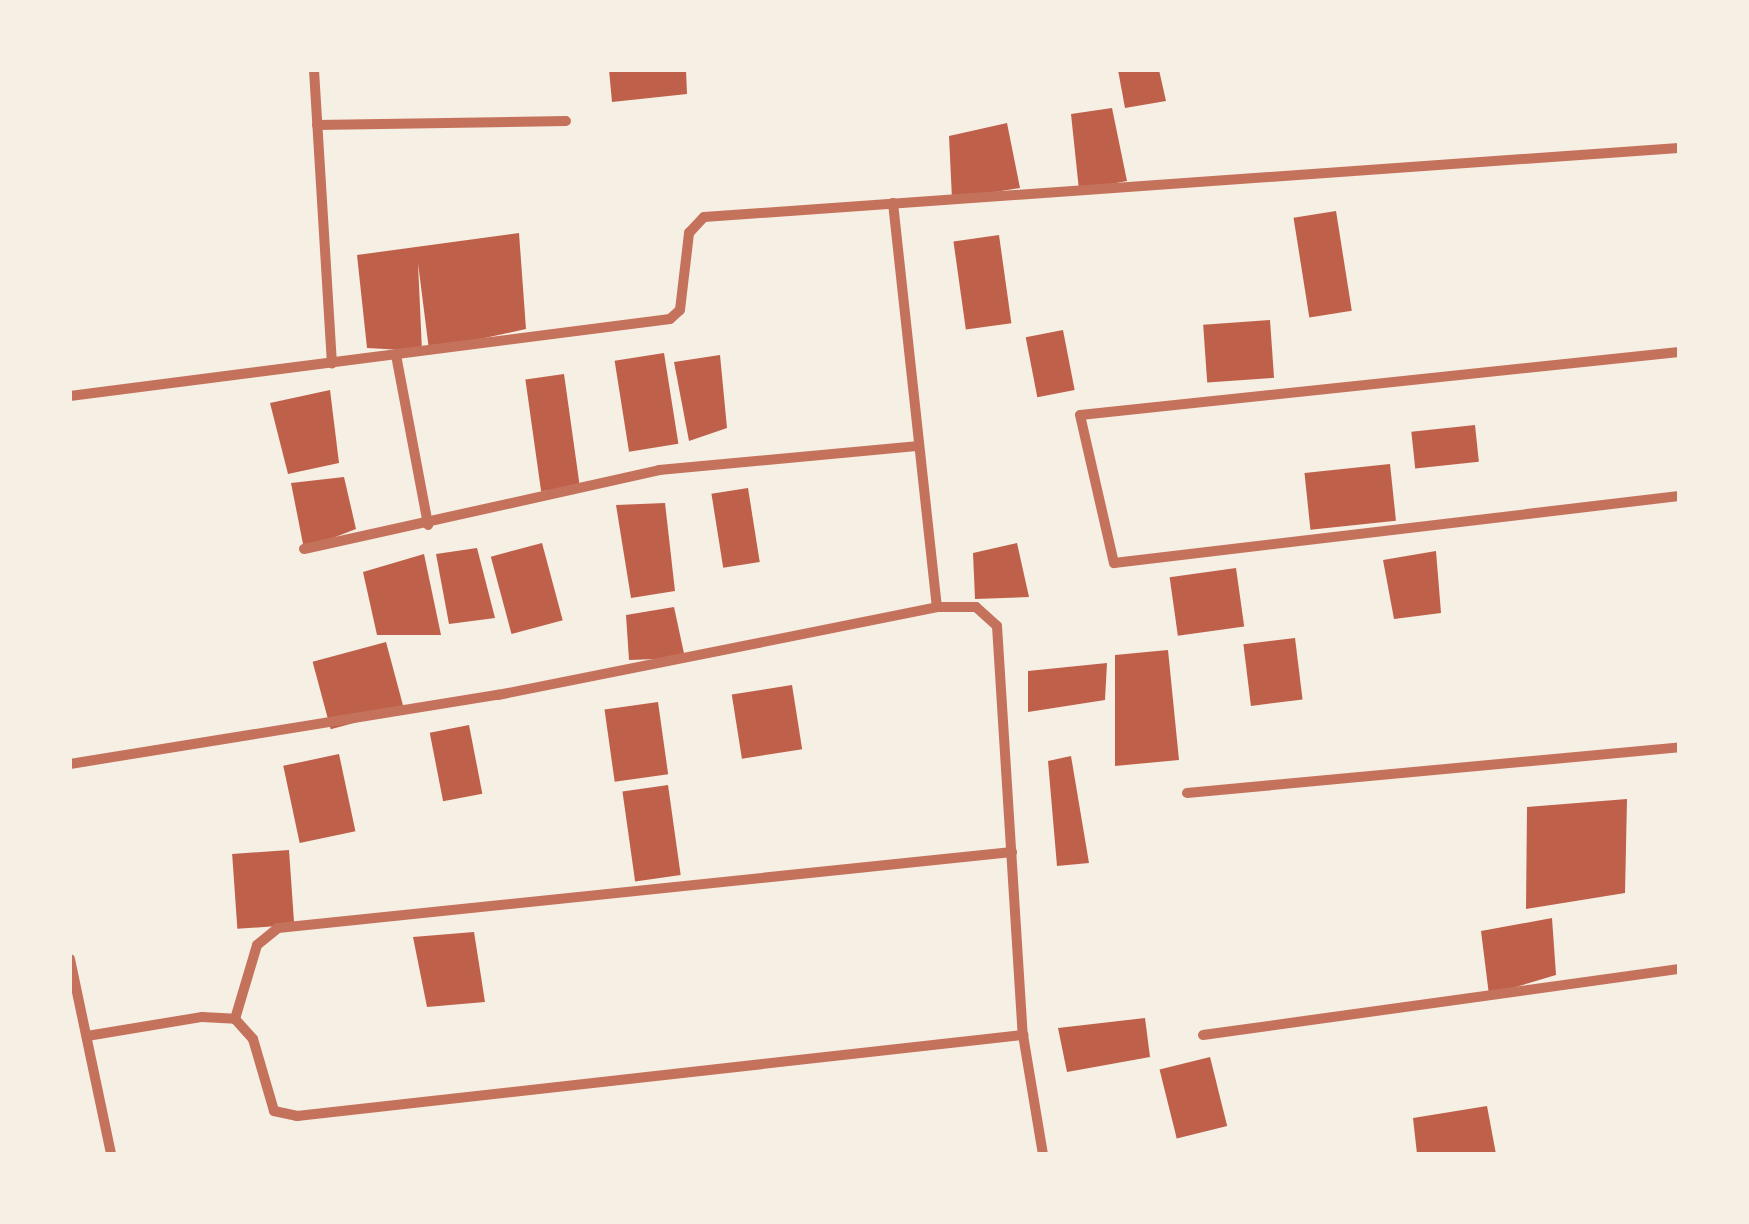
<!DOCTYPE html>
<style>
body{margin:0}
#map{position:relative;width:1749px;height:1224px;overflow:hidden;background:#f6efe4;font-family:Jost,sans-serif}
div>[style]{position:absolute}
.building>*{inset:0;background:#bf614a;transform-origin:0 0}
.minor>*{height:10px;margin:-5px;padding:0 5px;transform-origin:5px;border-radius:5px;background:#c5725c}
span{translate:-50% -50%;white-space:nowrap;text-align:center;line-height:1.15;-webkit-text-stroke:10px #f6efe4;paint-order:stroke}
.frame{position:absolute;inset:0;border:72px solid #f6efe4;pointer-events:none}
</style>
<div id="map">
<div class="building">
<div style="clip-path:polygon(609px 70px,686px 70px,687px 94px,612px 102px)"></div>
<div style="clip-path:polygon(1118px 70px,1159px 70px,1166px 101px,1125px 108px)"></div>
<div style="clip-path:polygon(1112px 108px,1127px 181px,1079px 190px,1071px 114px)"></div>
<div style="clip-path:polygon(1007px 123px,1020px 188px,952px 199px,949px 136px)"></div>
<div style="left:1336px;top:211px;width:101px;height:43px;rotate:81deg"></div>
<div style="clip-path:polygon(519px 233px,526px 329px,429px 350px,418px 263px,422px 351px,367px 348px,357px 255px)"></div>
<div style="left:999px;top:235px;width:89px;height:46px;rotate:82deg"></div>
<div style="left:1270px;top:320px;width:58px;height:67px;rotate:86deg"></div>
<div style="left:1063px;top:330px;width:61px;height:38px;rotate:79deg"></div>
<div style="left:664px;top:353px;width:92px;height:50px;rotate:81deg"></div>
<div style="clip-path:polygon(720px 355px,727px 428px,689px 441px,674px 362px)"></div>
<div style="left:564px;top:374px;width:113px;height:39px;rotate:82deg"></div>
<div style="clip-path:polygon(330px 390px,339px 463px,288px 474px,270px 403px)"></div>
<div style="left:1475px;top:425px;width:37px;height:64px;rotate:84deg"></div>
<div style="left:1390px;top:464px;width:57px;height:86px;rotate:84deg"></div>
<div style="clip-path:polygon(344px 477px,356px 529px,304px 549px,291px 483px)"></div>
<div style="left:748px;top:488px;width:75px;height:37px;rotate:81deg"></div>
<div style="clip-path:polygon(665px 503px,675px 591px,631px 598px,616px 505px)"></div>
<div style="left:542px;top:543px;width:80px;height:53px;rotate:75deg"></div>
<div style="clip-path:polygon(1017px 543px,1029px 597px,975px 599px,973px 553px)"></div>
<div style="clip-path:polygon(477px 548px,495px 618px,449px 624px,436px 554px)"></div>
<div style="clip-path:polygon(1436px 551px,1441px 613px,1394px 619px,1383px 560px)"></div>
<div style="clip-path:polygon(424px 554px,441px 635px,377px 635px,363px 572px)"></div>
<div style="left:1236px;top:568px;width:59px;height:67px;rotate:82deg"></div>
<div style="clip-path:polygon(674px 607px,685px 658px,629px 660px,626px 615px)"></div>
<div style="left:1295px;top:638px;width:62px;height:52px;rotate:83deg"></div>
<div style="left:386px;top:642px;width:70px;height:76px;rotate:75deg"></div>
<div style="clip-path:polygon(1168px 650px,1179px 760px,1115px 766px,1115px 655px)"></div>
<div style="clip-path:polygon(1107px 663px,1105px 700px,1028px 712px,1028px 671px)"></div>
<div style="left:792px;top:685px;width:65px;height:61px;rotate:81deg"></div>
<div style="left:658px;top:702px;width:73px;height:54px;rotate:82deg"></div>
<div style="left:469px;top:725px;width:70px;height:40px;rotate:79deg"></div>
<div style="left:339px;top:754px;width:79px;height:57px;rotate:78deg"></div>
<div style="clip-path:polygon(1071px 756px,1089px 863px,1057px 866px,1048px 761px)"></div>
<div style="left:668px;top:785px;width:91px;height:46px;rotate:82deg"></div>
<div style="clip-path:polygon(1627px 799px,1625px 893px,1526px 909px,1527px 807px)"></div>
<div style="left:289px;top:850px;width:75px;height:57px;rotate:86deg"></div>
<div style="clip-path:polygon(1552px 918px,1556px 975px,1489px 995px,1481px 931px)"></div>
<div style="clip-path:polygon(474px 932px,485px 1002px,427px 1007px,413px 937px)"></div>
<div style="clip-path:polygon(1145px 1018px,1150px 1057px,1067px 1072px,1058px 1028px)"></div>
<div style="left:1210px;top:1057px;width:71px;height:52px;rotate:76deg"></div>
<div style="clip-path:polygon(1487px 1106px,1496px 1154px,1417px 1154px,1413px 1118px)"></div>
</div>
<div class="minor">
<div style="left:314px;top:70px;width:294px;rotate:86.5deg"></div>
<div style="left:317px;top:125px;width:249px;rotate:-0.9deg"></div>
<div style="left:893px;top:203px;width:406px;rotate:83.8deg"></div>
<div style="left:1679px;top:352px;width:602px;rotate:174deg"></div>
<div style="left:1080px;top:415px;width:152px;rotate:77.1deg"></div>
<div style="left:1114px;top:563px;width:569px;rotate:-6.76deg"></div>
<div style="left:396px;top:355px;width:173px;rotate:79.3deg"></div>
<div style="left:70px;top:396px;width:605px;rotate:-7.31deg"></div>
<div style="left:670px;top:319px;width:13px;rotate:-42deg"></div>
<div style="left:680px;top:310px;width:78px;rotate:-83.3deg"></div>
<div style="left:689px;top:233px;width:22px;rotate:-47deg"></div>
<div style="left:704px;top:217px;width:977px;rotate:-4.05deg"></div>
<div style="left:304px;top:549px;width:364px;rotate:-12.5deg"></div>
<div style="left:659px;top:470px;width:261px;rotate:-5.3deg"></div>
<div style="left:70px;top:764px;width:434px;rotate:-9.2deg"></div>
<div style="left:498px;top:695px;width:448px;rotate:-11.3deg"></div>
<div style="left:937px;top:607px;width:39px"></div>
<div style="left:976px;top:607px;width:28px;rotate:42deg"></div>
<div style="left:997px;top:626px;width:410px;rotate:86.4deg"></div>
<div style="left:1023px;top:1035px;width:121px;rotate:80.5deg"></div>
<div style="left:1187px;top:793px;width:494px;rotate:-5.3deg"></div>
<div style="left:70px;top:959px;width:199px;rotate:78.1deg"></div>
<div style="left:235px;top:1019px;width:77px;rotate:-73.4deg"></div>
<div style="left:257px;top:945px;width:27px;rotate:-39deg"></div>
<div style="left:278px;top:928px;width:738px;rotate:-5.91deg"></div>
<div style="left:1203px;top:1035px;width:481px;rotate:-7.9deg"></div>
<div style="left:87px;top:1036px;width:117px;rotate:-9.4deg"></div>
<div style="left:202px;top:1017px;width:33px;rotate:3deg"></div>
<div style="left:235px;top:1019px;width:27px;rotate:48deg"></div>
<div style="left:253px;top:1039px;width:75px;rotate:73.7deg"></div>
<div style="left:274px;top:1111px;width:24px;rotate:12deg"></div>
<div style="left:297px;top:1116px;width:731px;rotate:-6.37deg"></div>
</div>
<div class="frame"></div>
</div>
